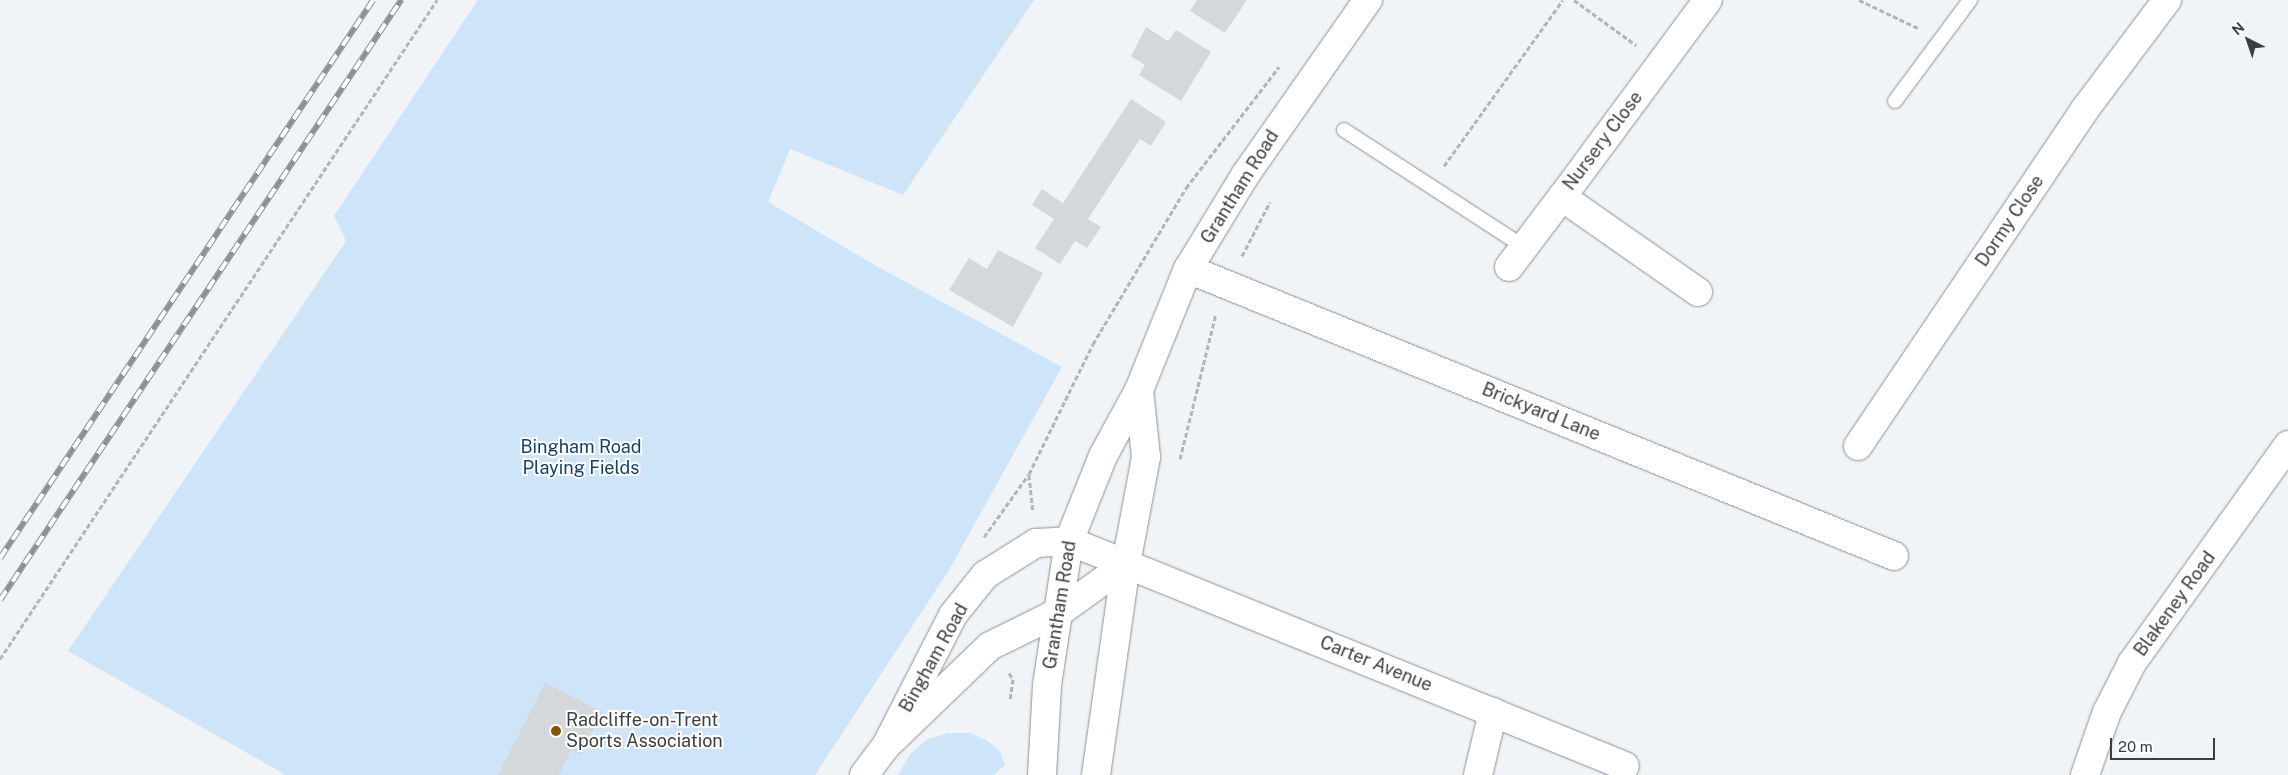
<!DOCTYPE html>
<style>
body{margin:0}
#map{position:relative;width:2288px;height:775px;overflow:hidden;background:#f0f4f7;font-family:"Public Sans",sans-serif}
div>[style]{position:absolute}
.green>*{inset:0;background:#cde4f9}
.building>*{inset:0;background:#d4d8db}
.path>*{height:3px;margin-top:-1.5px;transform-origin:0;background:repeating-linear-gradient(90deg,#b1b5b7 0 5px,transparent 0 7.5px)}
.roads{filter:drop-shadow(0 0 1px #8e9194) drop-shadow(0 0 1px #8e9194)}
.lane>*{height:14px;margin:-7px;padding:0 7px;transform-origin:7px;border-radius:7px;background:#fff}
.street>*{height:28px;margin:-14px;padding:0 14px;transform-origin:14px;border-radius:14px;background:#fff}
.secondary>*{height:28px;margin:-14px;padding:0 14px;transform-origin:14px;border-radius:14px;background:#fff}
.highway>*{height:28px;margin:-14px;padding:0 14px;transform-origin:14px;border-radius:14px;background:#fff}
.rail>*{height:5.5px;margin-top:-2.75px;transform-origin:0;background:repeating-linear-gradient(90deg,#fff 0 11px,#8d9092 0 22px);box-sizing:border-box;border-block:1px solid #8d9092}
.dots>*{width:14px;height:14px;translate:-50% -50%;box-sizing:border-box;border:2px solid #fff;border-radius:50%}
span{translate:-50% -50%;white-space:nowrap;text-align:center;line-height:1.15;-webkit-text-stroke:4px #fff;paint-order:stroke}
.street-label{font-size:18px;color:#3b3d3e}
.park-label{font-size:18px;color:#144267}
.poi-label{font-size:18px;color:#3b3d3e}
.left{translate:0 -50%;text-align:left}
.north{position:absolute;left:2223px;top:15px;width:50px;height:50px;-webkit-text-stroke:4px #fff;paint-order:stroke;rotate:319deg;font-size:14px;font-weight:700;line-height:20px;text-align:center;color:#3b3d3e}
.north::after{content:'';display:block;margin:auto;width:18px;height:22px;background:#3b3d3e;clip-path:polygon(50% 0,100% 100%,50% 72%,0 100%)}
.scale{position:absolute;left:2110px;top:738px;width:105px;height:22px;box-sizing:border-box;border:2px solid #3b3d3e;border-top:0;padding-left:6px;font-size:15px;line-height:18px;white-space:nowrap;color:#3b3d3e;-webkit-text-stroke:4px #fff;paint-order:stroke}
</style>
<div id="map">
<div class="green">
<div style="clip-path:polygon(478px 0,1034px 0,903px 195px,790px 149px,768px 202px,878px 267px,1062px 367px,949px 570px,815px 775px,286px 775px,68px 651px,346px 241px,334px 216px)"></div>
<div style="clip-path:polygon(948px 733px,970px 733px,988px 741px,1000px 752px,1005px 765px,993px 775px,898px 775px,911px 753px,928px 739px)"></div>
</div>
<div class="building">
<div style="clip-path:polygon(1197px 0,1247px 0,1225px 33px,1190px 11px)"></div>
<div style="clip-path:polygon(1146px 27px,1168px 41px,1176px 30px,1211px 52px,1181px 101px,1139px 75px,1145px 65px,1131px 56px)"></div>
<div style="clip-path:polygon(1131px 99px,1166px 122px,1151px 146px,1140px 139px,1088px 219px,1101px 227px,1087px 248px,1075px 241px,1060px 264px,1035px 248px,1054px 219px,1032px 205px,1042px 189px,1063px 203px)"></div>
<div style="clip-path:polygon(998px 250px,1043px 273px,1013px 327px,949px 290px,969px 258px,987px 269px)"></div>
<div style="clip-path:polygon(545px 683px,602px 712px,580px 755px,571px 750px,559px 775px,498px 775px)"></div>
</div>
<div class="path">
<div style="left:1574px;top:0;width:77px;rotate:36deg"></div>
<div style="left:1859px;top:0;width:65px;rotate:25.4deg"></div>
<div style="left:1444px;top:166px;width:204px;rotate:-54.4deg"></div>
<div style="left:1242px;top:256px;width:61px;rotate:-62.6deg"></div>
<div style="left:1180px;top:459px;width:149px;rotate:-76.1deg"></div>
<div style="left:1029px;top:475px;width:36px;rotate:84deg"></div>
<div style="left:984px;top:537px;width:77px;rotate:-54.5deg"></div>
<div style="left:1029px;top:474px;width:145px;rotate:-63.8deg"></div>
<div style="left:1093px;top:344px;width:182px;rotate:-59.2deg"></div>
<div style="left:1186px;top:188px;width:153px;rotate:-52.5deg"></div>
<div style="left:0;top:659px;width:791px;rotate:-56.45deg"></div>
<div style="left:1009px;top:673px;width:7px;rotate:56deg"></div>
<div style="left:1013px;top:679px;width:21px;rotate:98deg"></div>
</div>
<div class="roads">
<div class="lane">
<div style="left:1895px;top:101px;width:126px;rotate:-53.4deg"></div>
<div style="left:1344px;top:130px;width:215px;rotate:33deg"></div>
</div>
<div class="street">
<div style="left:1509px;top:267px;width:88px;rotate:-52.9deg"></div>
<div style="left:1188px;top:269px;width:762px;rotate:22.12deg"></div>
<div style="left:1698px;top:292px;width:166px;rotate:-145.1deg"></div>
<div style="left:1562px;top:197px;width:245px;rotate:-53.5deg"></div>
<div style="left:1858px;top:446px;width:408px;rotate:-56deg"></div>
<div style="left:2086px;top:108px;width:135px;rotate:-53.1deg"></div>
<div style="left:1126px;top:564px;width:538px;rotate:22.04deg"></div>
<div style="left:1478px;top:775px;width:65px;rotate:-76.6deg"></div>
<div style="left:2085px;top:775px;width:67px;rotate:-70.8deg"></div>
<div style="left:2107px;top:712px;width:55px;rotate:-63deg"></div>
<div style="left:2132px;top:663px;width:268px;rotate:-54.4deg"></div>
</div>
<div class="secondary">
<div style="left:886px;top:746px;width:147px;rotate:-62.9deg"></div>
<div style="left:953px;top:615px;width:51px;rotate:-51.3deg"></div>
<div style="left:985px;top:575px;width:60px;rotate:-32.1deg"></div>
<div style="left:1036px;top:543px;width:33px;rotate:-3deg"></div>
<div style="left:1069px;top:541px;width:61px;rotate:22deg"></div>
<div style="left:864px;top:775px;width:36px;rotate:-53deg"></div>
<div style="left:886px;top:746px;width:144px;rotate:-43.9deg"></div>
<div style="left:990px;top:646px;width:79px;rotate:-26.2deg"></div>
<div style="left:1061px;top:611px;width:80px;rotate:-35.9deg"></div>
</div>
<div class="highway">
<div style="left:1042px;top:775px;width:90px;rotate:-86.8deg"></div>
<div style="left:1047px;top:685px;width:146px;rotate:-81.3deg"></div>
<div style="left:1069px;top:541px;width:92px;rotate:-68.2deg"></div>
<div style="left:1103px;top:456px;width:75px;rotate:-61.4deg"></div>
<div style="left:1139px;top:390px;width:131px;rotate:-68deg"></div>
<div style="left:1188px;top:269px;width:111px;rotate:-58.6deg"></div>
<div style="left:1246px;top:174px;width:213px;rotate:-55deg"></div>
<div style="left:1096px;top:775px;width:213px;rotate:-81.9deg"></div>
<div style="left:1126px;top:564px;width:109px;rotate:-79.4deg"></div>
<div style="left:1146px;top:457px;width:67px;rotate:-96deg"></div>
</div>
</div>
<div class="rail">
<div style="left:0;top:558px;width:671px;rotate:-56.24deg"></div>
<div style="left:0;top:600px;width:722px;rotate:-56.24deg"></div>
</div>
<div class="dots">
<div style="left:556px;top:731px;background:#8a5304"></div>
</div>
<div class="street-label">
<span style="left:1603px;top:141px;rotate:-53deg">Nursery Close</span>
<span style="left:1240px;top:187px;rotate:-58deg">Grantham Road</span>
<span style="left:2010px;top:221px;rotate:-56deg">Dormy Close</span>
<span style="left:1541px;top:412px;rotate:22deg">Brickyard Lane</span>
<span style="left:2175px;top:604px;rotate:-54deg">Blakeney Road</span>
<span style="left:1060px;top:605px;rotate:-81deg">Grantham Road</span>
<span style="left:934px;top:658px;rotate:-61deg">Bingham Road</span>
<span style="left:1376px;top:664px;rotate:22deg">Carter Avenue</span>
</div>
<div class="park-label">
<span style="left:581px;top:458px">Bingham Road<br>Playing Fields</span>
</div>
<div class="poi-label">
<span class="left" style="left:566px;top:731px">Radcliffe-on-Trent<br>Sports Association</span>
</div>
<div class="north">N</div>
<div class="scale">20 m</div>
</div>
